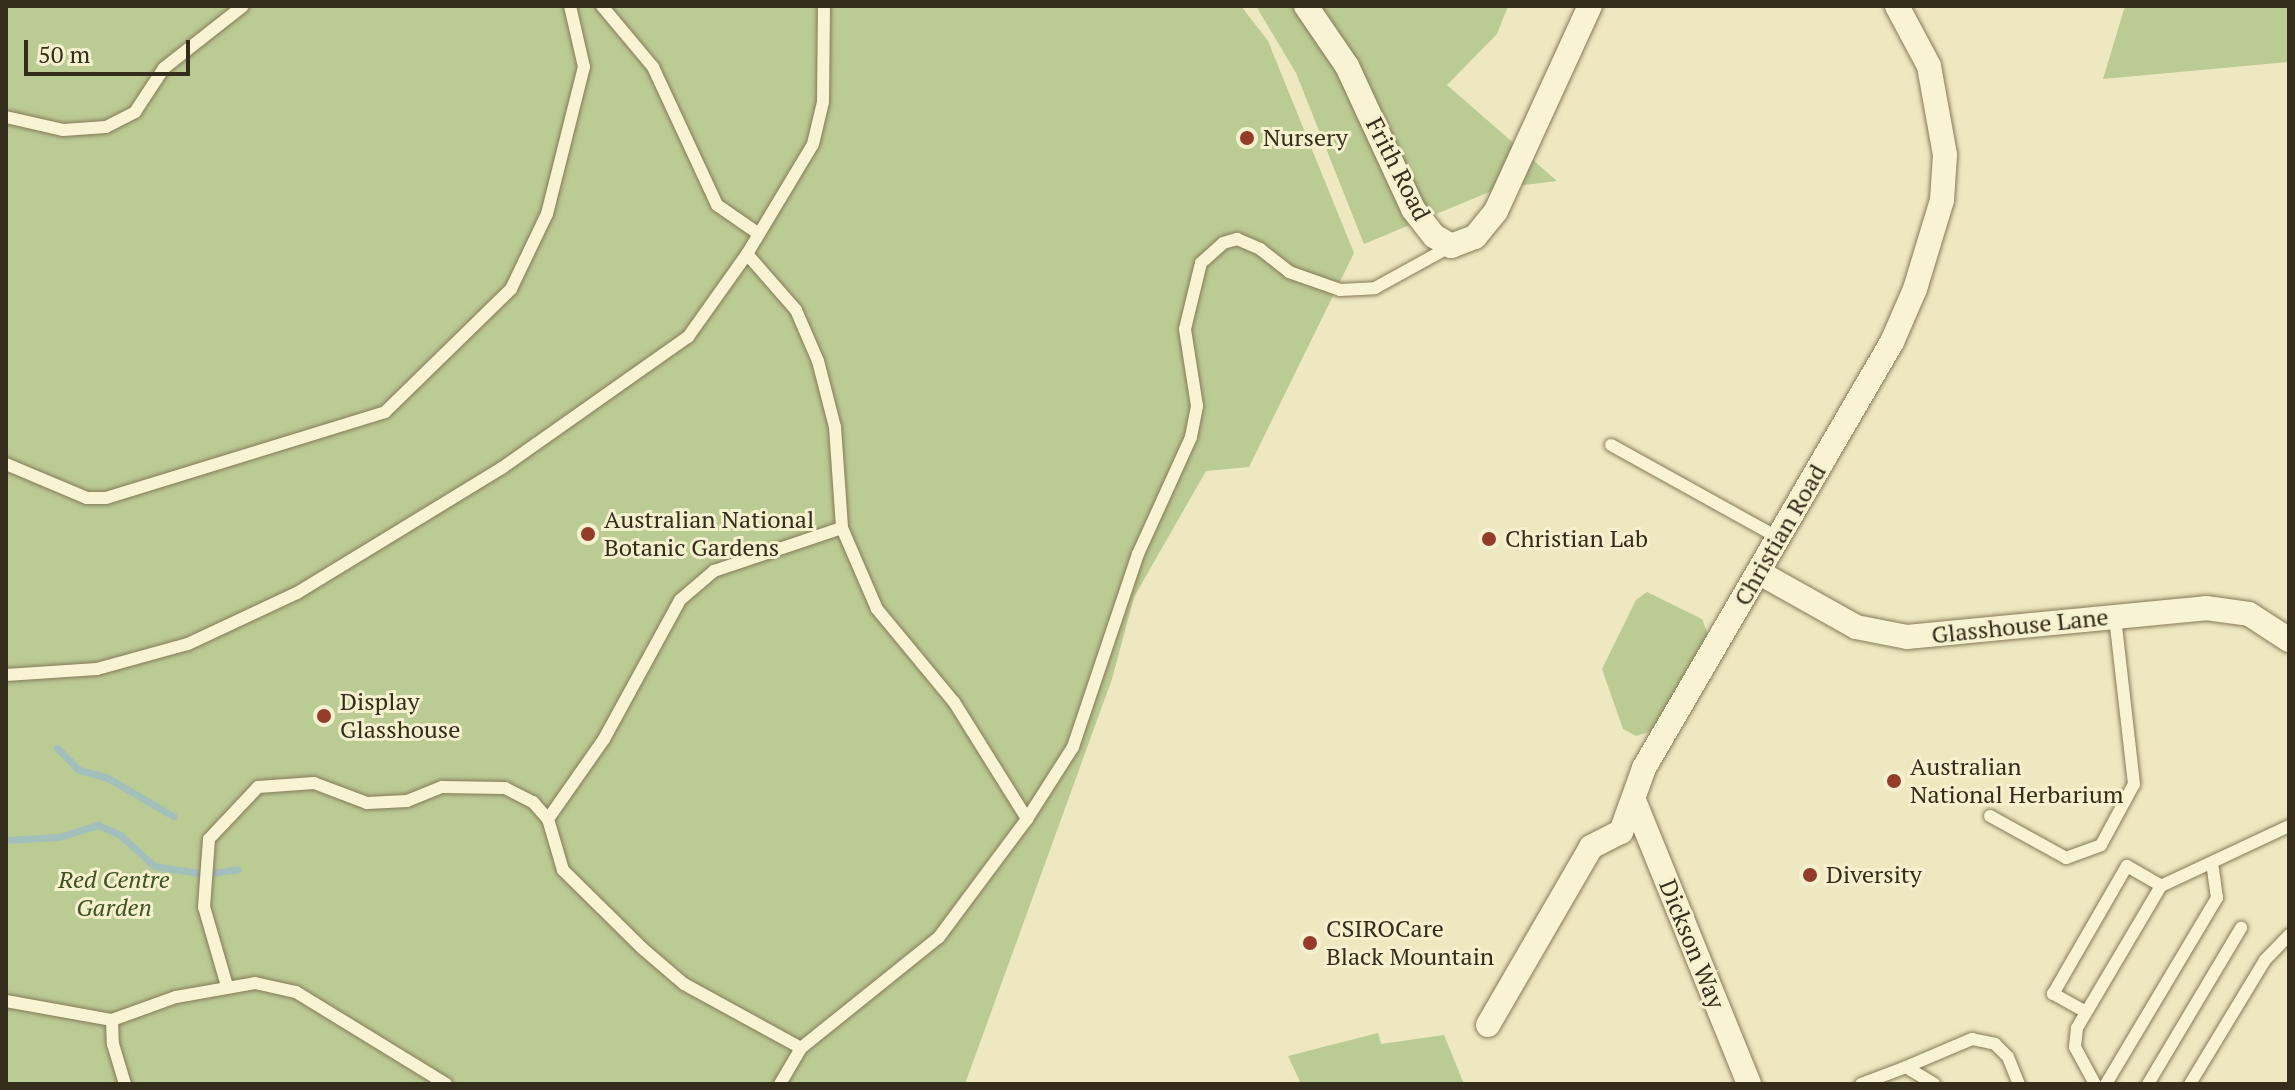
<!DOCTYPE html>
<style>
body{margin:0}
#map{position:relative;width:2295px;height:1090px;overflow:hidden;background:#ede8c0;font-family:"PT Serif",serif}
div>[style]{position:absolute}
.green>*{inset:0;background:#bbcb94}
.stream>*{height:7px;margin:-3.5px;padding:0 3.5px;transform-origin:3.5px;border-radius:3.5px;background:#a3bfbc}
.roads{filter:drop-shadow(0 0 2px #867958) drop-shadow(0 0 2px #867958)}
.lane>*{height:12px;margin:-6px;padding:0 6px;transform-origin:6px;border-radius:6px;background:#f8f4d3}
.street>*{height:24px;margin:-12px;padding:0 12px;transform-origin:12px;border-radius:12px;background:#f8f4d3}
.dots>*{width:22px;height:22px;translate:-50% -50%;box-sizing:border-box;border:4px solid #f5f1cf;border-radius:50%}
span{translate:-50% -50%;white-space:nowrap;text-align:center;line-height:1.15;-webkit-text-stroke:6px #f5f1cf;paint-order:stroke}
.poi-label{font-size:24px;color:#352d1c}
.left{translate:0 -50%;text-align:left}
.street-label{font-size:24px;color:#352d1c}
.park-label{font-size:24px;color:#3e5223;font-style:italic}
.frame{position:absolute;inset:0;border:8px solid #352d1c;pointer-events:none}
.scale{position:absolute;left:24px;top:40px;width:166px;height:36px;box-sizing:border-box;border:4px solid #352d1c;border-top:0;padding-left:10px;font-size:24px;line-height:28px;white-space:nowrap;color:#352d1c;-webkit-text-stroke:6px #f5f1cf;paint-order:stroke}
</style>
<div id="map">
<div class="green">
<div style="clip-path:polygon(6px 6px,1241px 6px,1268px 41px,1354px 253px,1249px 467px,1206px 471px,1134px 597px,1112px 679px,965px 1084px,6px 1084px)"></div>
<div style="clip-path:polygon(1256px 6px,1508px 6px,1497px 34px,1447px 85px,1557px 181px,1499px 188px,1364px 244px,1296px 73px)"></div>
<div style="clip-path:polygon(2125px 6px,2289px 6px,2289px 62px,2103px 79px)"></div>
<div style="clip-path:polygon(1647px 592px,1702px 619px,1709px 637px,1656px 730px,1636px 736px,1623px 729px,1602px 669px,1636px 600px)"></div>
<div style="clip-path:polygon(1378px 1033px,1381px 1044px,1444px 1035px,1464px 1084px,1301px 1084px,1288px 1056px)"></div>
</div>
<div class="stream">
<div style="left:57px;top:748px;width:31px;rotate:45deg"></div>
<div style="left:79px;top:770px;width:28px;rotate:15deg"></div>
<div style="left:106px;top:777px;width:78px;rotate:30.2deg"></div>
<div style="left:6px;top:840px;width:53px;rotate:-3.2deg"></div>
<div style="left:59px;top:837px;width:41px;rotate:-17.1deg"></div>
<div style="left:98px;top:825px;width:24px;rotate:24deg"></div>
<div style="left:120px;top:835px;width:46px;rotate:42.4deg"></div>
<div style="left:154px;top:866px;width:51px;rotate:9.1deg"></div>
<div style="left:204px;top:874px;width:34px;rotate:-8deg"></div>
</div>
<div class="roads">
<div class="lane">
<div style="left:602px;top:6px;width:80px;rotate:50.1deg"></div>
<div style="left:653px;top:67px;width:152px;rotate:65.1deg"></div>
<div style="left:717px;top:205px;width:51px;rotate:34.6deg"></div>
<div style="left:6px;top:117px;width:58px;rotate:12.8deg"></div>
<div style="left:63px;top:130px;width:43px;rotate:-4deg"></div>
<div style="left:106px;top:127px;width:33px;rotate:-27deg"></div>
<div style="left:135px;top:112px;width:53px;rotate:-56.6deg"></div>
<div style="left:164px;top:68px;width:100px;rotate:-38.1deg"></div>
<div style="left:747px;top:254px;width:74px;rotate:48.8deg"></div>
<div style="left:796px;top:310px;width:56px;rotate:66.7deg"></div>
<div style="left:818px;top:361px;width:68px;rotate:75.6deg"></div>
<div style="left:835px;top:427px;width:101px;rotate:86deg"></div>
<div style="left:842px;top:528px;width:88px;rotate:66.6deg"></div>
<div style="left:877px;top:609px;width:121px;rotate:50.4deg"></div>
<div style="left:954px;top:702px;width:138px;rotate:58deg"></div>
<div style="left:1611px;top:445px;width:190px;rotate:29deg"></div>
<div style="left:6px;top:464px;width:88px;rotate:22.8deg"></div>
<div style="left:87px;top:498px;width:19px"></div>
<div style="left:106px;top:498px;width:292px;rotate:-17.1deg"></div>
<div style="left:385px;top:412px;width:176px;rotate:-44.3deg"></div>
<div style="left:511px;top:289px;width:83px;rotate:-64.4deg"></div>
<div style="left:547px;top:214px;width:152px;rotate:-75.9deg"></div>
<div style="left:584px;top:67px;width:63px;rotate:-102.9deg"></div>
<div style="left:6px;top:675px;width:91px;rotate:-3.8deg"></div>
<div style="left:97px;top:669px;width:94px;rotate:-15.4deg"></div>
<div style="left:188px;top:644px;width:120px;rotate:-25.1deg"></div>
<div style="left:297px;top:593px;width:240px;rotate:-31.4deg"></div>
<div style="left:502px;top:468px;width:228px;rotate:-35.2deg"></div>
<div style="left:688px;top:337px;width:102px;rotate:-54.6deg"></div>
<div style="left:747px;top:254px;width:128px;rotate:-59deg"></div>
<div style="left:813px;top:144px;width:43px;rotate:-76.6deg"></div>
<div style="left:823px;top:102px;width:96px;rotate:-89.4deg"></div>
<div style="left:1990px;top:816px;width:87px;rotate:28.9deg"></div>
<div style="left:2066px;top:858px;width:37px;rotate:-20deg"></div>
<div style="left:2101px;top:845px;width:69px;rotate:-61.6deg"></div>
<div style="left:2134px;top:784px;width:168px;rotate:-96.5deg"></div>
<div style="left:227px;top:986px;width:82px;rotate:-106.2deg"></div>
<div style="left:204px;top:907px;width:68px;rotate:-85.8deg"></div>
<div style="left:209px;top:839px;width:71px;rotate:-46.7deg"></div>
<div style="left:258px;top:787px;width:56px;rotate:-4.1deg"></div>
<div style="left:314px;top:783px;width:57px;rotate:20.7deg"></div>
<div style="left:367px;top:803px;width:40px;rotate:-2.9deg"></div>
<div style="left:407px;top:801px;width:38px;rotate:-22deg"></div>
<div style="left:442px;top:787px;width:63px;rotate:0.9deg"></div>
<div style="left:505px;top:788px;width:31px;rotate:27deg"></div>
<div style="left:533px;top:802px;width:23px;rotate:49deg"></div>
<div style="left:6px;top:1001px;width:108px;rotate:10.2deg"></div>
<div style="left:112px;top:1020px;width:68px;rotate:-19.8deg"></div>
<div style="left:176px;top:997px;width:80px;rotate:-10deg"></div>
<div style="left:255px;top:983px;width:42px;rotate:12.4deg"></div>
<div style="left:296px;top:992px;width:176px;rotate:31.5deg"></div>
<div style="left:2086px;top:1012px;width:38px;rotate:-151deg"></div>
<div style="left:2053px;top:994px;width:148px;rotate:-60deg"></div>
<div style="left:2127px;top:866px;width:39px;rotate:30deg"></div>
<div style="left:112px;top:1020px;width:24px;rotate:88deg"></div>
<div style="left:113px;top:1044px;width:42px;rotate:73.3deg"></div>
<div style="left:801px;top:1048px;width:133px;rotate:-151.3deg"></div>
<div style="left:684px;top:984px;width:55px;rotate:-139.4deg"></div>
<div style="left:642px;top:948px;width:111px;rotate:-135.4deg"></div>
<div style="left:563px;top:870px;width:53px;rotate:-106.4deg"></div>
<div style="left:548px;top:819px;width:98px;rotate:-55deg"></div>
<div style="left:604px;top:739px;width:158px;rotate:-61.3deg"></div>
<div style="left:680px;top:600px;width:45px;rotate:-40.5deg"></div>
<div style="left:714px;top:571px;width:135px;rotate:-18.6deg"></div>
<div style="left:1906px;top:1067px;width:72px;rotate:-23deg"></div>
<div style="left:1972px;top:1039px;width:24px;rotate:12deg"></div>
<div style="left:1995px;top:1044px;width:18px;rotate:45deg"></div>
<div style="left:2008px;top:1057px;width:29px;rotate:68deg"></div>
<div style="left:780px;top:1084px;width:42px;rotate:-59.7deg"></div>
<div style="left:801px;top:1048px;width:177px;rotate:-38.8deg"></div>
<div style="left:939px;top:937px;width:147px;rotate:-53.3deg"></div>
<div style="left:1027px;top:819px;width:85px;rotate:-57.4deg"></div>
<div style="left:1073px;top:747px;width:204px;rotate:-71.4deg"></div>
<div style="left:1138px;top:554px;width:128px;rotate:-65.6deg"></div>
<div style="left:1191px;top:437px;width:32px;rotate:-79deg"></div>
<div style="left:1197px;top:406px;width:78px;rotate:-98.9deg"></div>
<div style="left:1185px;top:329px;width:68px;rotate:-76.4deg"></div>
<div style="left:1201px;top:263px;width:30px;rotate:-42deg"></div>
<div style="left:1223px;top:243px;width:15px;rotate:-16deg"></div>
<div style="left:1237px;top:239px;width:25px;rotate:23deg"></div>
<div style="left:1260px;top:249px;width:37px;rotate:38deg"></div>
<div style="left:1289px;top:272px;width:54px;rotate:19.4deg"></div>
<div style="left:1340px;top:290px;width:35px;rotate:-3deg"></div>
<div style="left:1375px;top:288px;width:87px;rotate:-28.9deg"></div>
<div style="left:1861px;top:1084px;width:48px;rotate:-20.7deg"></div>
<div style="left:1906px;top:1067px;width:33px;rotate:31deg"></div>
<div style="left:2095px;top:1084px;width:42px;rotate:-118.4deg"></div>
<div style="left:2075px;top:1047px;width:19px;rotate:-84deg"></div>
<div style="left:2077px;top:1028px;width:165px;rotate:-59.4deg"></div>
<div style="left:2161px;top:886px;width:141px;rotate:-25.1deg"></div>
<div style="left:2106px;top:1084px;width:217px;rotate:-59.2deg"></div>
<div style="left:2217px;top:898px;width:36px;rotate:-98deg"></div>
<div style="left:2148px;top:1084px;width:182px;rotate:-59.2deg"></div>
<div style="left:2190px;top:1084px;width:145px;rotate:-58.8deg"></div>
<div style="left:2265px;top:960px;width:35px;rotate:-46deg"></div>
</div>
<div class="street">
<div style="left:1306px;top:6px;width:73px;rotate:55.7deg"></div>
<div style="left:1347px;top:66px;width:157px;rotate:65.2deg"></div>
<div style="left:1413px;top:209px;width:34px;rotate:52deg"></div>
<div style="left:1434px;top:236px;width:20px;rotate:30deg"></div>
<div style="left:1451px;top:246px;width:26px;rotate:-21deg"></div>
<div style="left:1475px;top:237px;width:33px;rotate:-51deg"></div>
<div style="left:1496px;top:211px;width:226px;rotate:-65.4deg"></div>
<div style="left:1758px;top:572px;width:112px;rotate:29.3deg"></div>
<div style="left:1856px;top:627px;width:52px;rotate:11.1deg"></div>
<div style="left:1907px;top:637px;width:300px;rotate:-5.5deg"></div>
<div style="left:2206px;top:608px;width:43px;rotate:7.9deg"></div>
<div style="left:2249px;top:614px;width:48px;rotate:33deg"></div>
<div style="left:1635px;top:803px;width:303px;rotate:67.9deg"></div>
<div style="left:1488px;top:1025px;width:206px;rotate:-59.9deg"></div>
<div style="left:1591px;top:847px;width:34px;rotate:-27deg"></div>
<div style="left:1621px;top:832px;width:68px;rotate:-70.2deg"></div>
<div style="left:1644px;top:768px;width:493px;rotate:-59.8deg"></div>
<div style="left:1892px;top:342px;width:58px;rotate:-66.5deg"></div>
<div style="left:1915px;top:289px;width:93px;rotate:-73.1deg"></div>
<div style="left:1942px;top:200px;width:45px;rotate:-86.2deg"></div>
<div style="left:1945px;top:155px;width:90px;rotate:-100.2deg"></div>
<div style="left:1929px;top:66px;width:68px;rotate:-118.1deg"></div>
</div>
</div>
<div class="dots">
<div style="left:1247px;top:138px;background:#943b29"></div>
<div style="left:588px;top:534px;background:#943b29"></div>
<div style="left:1489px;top:539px;background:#943b29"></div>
<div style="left:324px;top:716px;background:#943b29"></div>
<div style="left:1894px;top:781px;background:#943b29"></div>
<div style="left:1810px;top:875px;background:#943b29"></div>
<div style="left:1310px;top:943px;background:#943b29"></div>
</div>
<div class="poi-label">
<span class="left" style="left:1263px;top:138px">Nursery</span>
<span class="left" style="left:604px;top:534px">Australian National<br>Botanic Gardens</span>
<span class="left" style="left:1505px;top:539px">Christian Lab</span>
<span class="left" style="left:340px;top:716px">Display<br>Glasshouse</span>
<span class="left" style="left:1910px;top:781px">Australian<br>National Herbarium</span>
<span class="left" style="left:1826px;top:875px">Diversity</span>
<span class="left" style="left:1326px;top:943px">CSIROCare<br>Black Mountain</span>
</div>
<div class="street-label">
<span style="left:1398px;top:169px;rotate:63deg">Frith Road</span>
<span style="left:1780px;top:535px;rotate:-60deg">Christian Road</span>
<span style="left:2020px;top:626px;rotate:-6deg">Glasshouse Lane</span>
<span style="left:1692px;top:944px;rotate:68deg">Dickson Way</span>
</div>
<div class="park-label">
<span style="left:114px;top:894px">Red Centre<br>Garden</span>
</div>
<div class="frame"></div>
<div class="scale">50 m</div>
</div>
